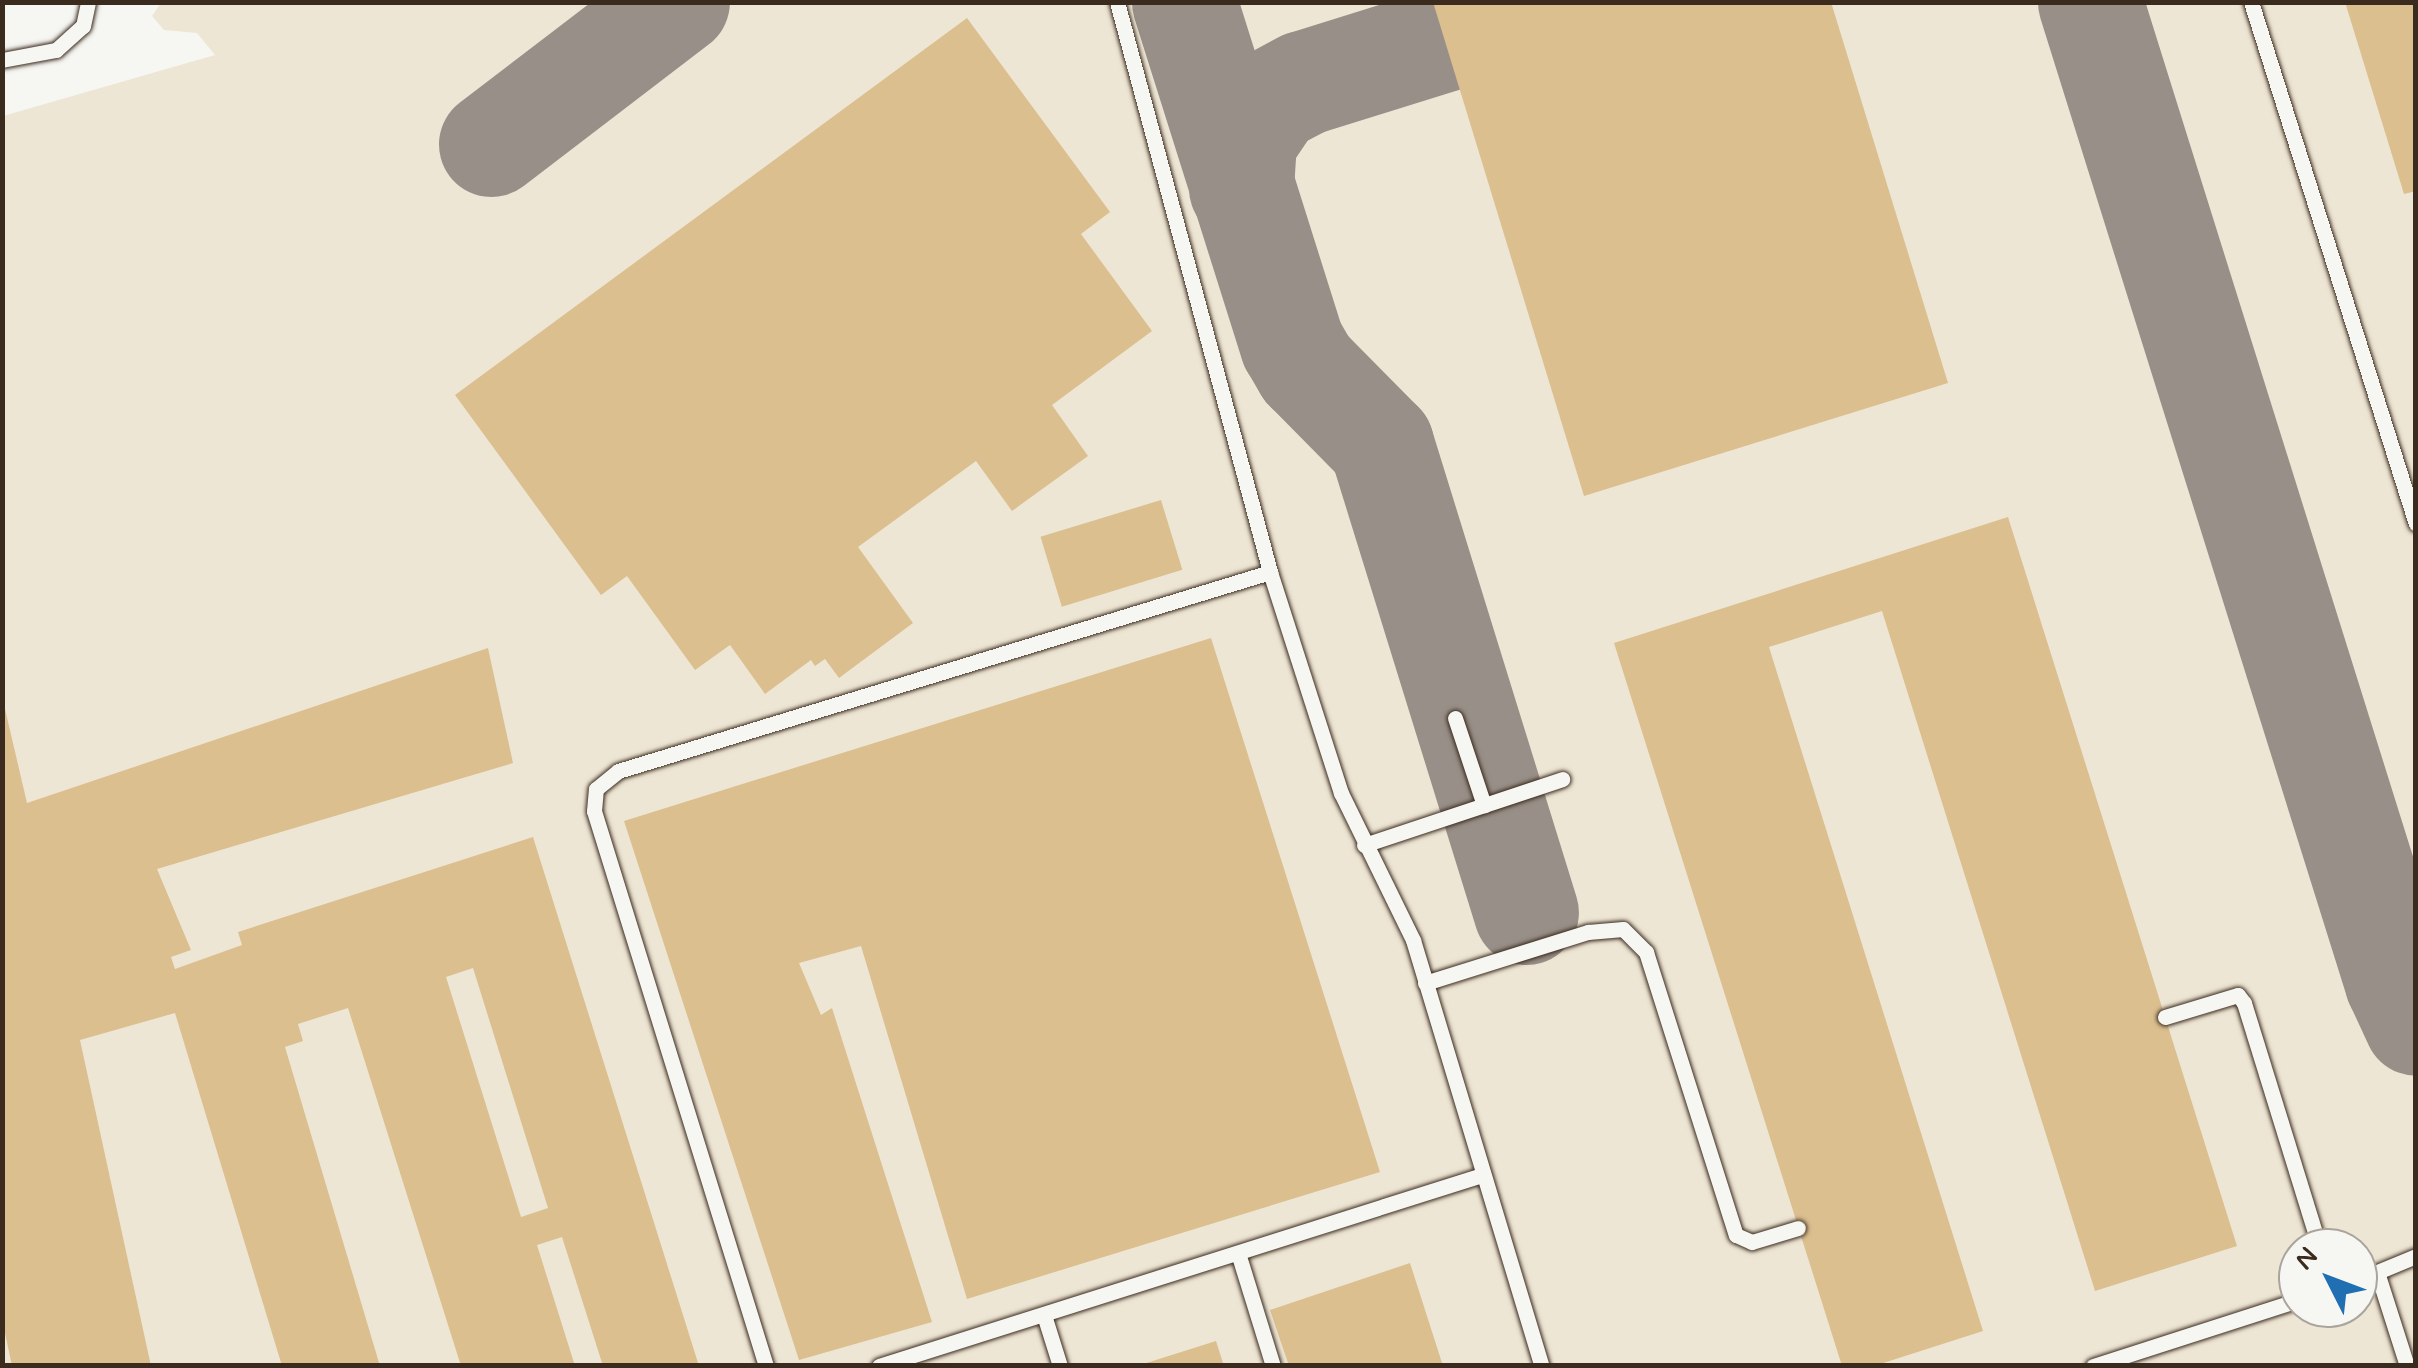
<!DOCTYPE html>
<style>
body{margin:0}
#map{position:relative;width:2418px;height:1368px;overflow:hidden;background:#f6f6f2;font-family:Mynerve,sans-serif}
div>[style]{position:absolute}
.built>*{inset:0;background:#eee6d4}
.taxiway>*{height:105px;margin:-52.5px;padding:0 52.5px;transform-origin:52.5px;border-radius:52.5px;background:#989088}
.building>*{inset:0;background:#dbbf8f;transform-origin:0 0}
.roads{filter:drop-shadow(0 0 2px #3b2a1e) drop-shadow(0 0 2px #3b2a1e)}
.lane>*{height:15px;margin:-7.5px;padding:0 7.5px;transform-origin:7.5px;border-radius:7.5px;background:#f6f6f2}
span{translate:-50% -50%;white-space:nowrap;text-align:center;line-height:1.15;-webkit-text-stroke:8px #f6f6f2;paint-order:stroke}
.frame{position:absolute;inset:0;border:5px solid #3b2a1e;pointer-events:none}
.north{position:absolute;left:2278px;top:1228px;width:100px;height:100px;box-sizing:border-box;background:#f6f6f2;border:2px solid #aba49d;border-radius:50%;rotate:312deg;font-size:28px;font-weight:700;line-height:40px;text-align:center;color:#3b2a1e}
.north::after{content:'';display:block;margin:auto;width:35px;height:45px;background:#1f6fb2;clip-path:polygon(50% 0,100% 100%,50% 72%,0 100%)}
</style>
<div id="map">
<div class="built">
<div style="clip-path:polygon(evenodd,161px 3px,2415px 3px,2415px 1365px,3px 1366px,3px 116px,215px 55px,197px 33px,164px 30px,152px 16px,161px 3px,2298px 1248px,2358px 1248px,2358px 1308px,2298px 1308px,2298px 1248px)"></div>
</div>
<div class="taxiway">
<div style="left:1184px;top:2px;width:359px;rotate:72.5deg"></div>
<div style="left:1292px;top:344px;width:28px;rotate:60deg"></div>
<div style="left:1306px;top:368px;width:107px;rotate:45.4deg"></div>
<div style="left:1381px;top:444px;width:490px;rotate:72.8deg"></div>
<div style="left:2090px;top:2px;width:1027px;rotate:72.61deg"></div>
<div style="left:2397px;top:982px;width:45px;rotate:65.1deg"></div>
<div style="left:491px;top:144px;width:234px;rotate:-37.4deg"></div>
<div style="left:1241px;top:188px;width:48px;rotate:-86.4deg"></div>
<div style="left:1244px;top:140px;width:48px;rotate:-56deg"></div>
<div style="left:1271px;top:100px;width:36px;rotate:-28deg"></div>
<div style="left:1303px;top:83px;width:148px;rotate:-17.3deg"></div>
</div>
<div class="building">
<div style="clip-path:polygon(1433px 2px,1831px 2px,1948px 383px,1584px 496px)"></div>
<div style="clip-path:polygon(2345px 2px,2416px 2px,2416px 191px,2404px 194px)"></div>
<div style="clip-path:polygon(967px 18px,1110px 212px,1081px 234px,1152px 331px,1052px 405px,1088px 456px,1012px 511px,976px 461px,858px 547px,913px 623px,839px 678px,825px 659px,815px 666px,811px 660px,765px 694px,730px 645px,695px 670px,627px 576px,601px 595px,455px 395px)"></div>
<div style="left:1161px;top:500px;width:73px;height:126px;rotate:73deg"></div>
<div style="clip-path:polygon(2008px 517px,2237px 1246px,2095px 1291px,1882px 611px,1769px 647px,1983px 1331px,1874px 1366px,1842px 1366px,1614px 643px)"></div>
<div style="clip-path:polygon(1211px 638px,1380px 1172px,967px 1299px,861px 946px,799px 963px,821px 1015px,832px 1008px,932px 1322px,799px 1360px,624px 821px)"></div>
<div style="clip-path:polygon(evenodd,488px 648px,513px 763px,157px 869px,191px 950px,171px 957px,175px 969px,242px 945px,238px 932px,533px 837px,699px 1366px,603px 1366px,562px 1237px,537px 1245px,575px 1366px,461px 1366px,348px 1008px,298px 1024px,303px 1041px,285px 1047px,380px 1366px,282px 1366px,175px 1013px,80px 1040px,151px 1366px,12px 1366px,2px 1319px,2px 696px,27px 803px,488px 648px,473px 968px,548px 1208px,521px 1217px,446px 977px,473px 968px)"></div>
<div style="clip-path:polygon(1410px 1263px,1443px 1366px,1289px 1366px,1270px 1310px)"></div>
<div style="clip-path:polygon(1216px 1341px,1224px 1366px,1140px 1366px,1140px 1365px)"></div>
</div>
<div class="roads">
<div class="lane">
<div style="left:1117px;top:2px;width:590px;rotate:74.97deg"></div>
<div style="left:1270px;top:572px;width:232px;rotate:72.2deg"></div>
<div style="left:1341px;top:793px;width:164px;rotate:63.9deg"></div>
<div style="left:1413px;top:940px;width:445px;rotate:73.2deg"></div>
<div style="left:2251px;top:2px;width:547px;rotate:72.46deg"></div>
<div style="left:2px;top:60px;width:55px;rotate:-10.5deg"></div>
<div style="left:56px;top:50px;width:36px;rotate:-42deg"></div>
<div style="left:83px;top:26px;width:25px;rotate:-78deg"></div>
<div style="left:1455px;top:718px;width:92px;rotate:71.6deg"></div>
<div style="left:1364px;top:845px;width:209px;rotate:-18.4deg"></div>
<div style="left:1425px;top:983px;width:171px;rotate:-17.4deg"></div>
<div style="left:1588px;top:932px;width:35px;rotate:-5deg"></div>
<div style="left:1623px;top:929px;width:33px;rotate:45deg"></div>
<div style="left:1646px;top:952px;width:297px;rotate:72.4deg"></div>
<div style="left:1736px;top:1235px;width:17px;rotate:24deg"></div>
<div style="left:1752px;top:1242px;width:48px;rotate:-16.9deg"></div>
<div style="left:2165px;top:1017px;width:76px;rotate:-16.8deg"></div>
<div style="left:2238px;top:995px;width:10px;rotate:53deg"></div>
<div style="left:2244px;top:1003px;width:257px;rotate:72.8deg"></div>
<div style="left:1238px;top:1253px;width:118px;rotate:72.8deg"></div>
<div style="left:2377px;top:1272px;width:99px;rotate:72.3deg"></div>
<div style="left:2358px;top:1280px;width:63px;rotate:-22.5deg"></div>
<div style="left:1044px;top:1315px;width:53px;rotate:72.6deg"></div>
<div style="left:766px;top:1366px;width:581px;rotate:-107.22deg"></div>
<div style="left:594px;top:811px;width:22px;rotate:-85deg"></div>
<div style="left:596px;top:789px;width:28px;rotate:-39deg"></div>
<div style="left:618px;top:771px;width:682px;rotate:-16.97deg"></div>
<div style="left:879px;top:1366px;width:633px;rotate:-17.58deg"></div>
<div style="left:2093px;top:1366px;width:215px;rotate:-17.8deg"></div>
</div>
</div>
<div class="frame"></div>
<div class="north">N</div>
</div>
